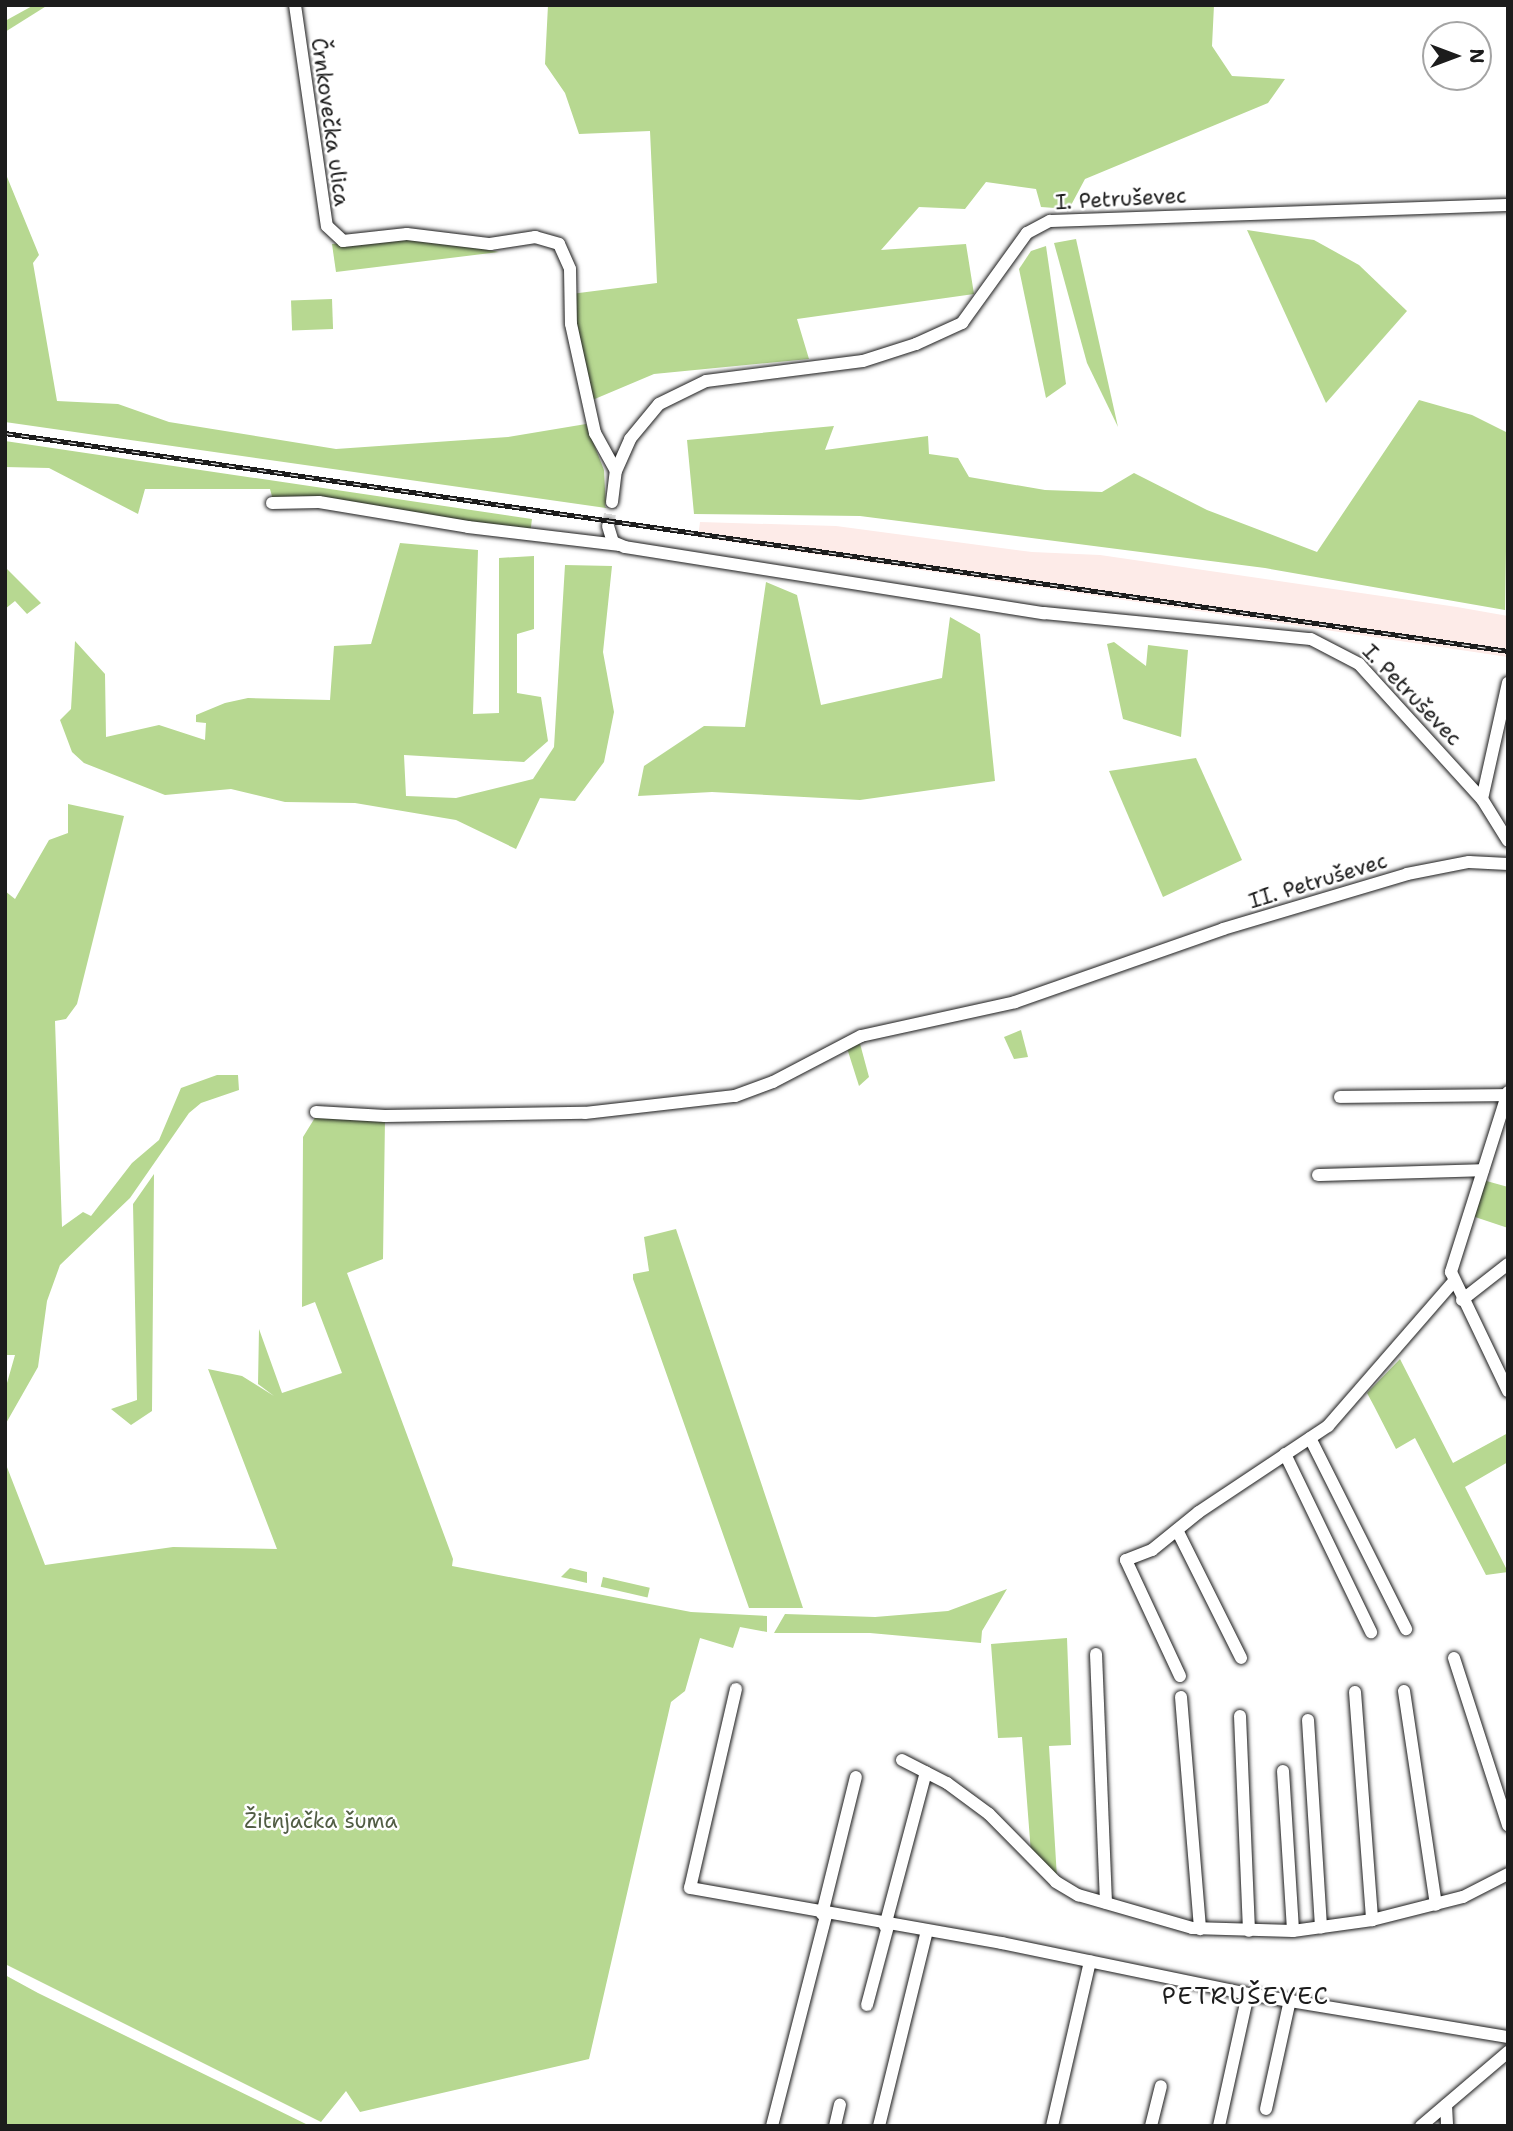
<!DOCTYPE html>
<meta charset="utf-8">
<style>
body{margin:0}
#map{position:relative;width:1513px;height:2131px;overflow:hidden;background:#fff;font-family:"Shantell Sans",sans-serif}
div>[style]{position:absolute}
.built>*{inset:0;background:#fdebe8}
.green>*{inset:0;background:#b7d891;transform-origin:0 0}
.minor-tunnel>*{height:12px;margin-top:-6px;transform-origin:0;background:repeating-linear-gradient(90deg,#ddd 0 12px,transparent 0 18px)}
.roads{filter:drop-shadow(0 0 2px #1c1c1c) drop-shadow(0 0 2px #1c1c1c)}
.minor>*{height:12px;margin:-6px;padding:0 6px;transform-origin:6px;border-radius:6px;background:#fff}
.rail>*{height:5px;margin-top:-2.5px;transform-origin:0;background:repeating-linear-gradient(90deg,#fff 0 8px,#1c1c1c 0 16px);box-sizing:border-box;border-block:2px solid #1c1c1c}
span{translate:-50% -50%;white-space:nowrap;text-align:center;line-height:1.15;-webkit-text-stroke:5px #fff;paint-order:stroke}
.street-label{font-size:21px;color:#1c1c1c}
.park-label{font-size:21px;color:#525e45}
.quarter-label{font-size:24px;color:#1c1c1c;letter-spacing:2px}
.frame{position:absolute;inset:0;border:7px solid #1c1c1c;pointer-events:none}
.north{position:absolute;left:1422px;top:21px;width:70px;height:70px;box-sizing:border-box;background:#fff;border:2px solid #a4a4a4;border-radius:50%;rotate:90deg;font-size:19px;font-weight:700;line-height:28px;text-align:center;color:#1c1c1c}
.north::after{content:'';display:block;margin:auto;width:24px;height:32px;background:#1c1c1c;clip-path:polygon(50% 0,100% 100%,50% 72%,0 100%)}
</style>
<div id="map">
<div class="built">
<div style="clip-path:polygon(700px 522px,836px 526px,1032px 552px,1100px 555px,1457px 607px,1508px 616px,1508px 657px,698px 537px)"></div>
</div>
<div class="green">
<div style="clip-path:polygon(34px 5px,48px 5px,5px 32px,5px 21px)"></div>
<div style="clip-path:polygon(548px 5px,1214px 5px,1212px 46px,1232px 76px,1285px 79px,1268px 103px,1085px 179px,1069px 209px,1041px 207px,1036px 189px,986px 182px,965px 209px,919px 207px,881px 250px,966px 244px,974px 294px,797px 319px,809px 359px,654px 374px,590px 401px,571px 294px,657px 283px,650px 131px,579px 134px,565px 93px,545px 64px)"></div>
<div style="clip-path:polygon(5px 172px,39px 255px,33px 263px,57px 401px,118px 404px,169px 422px,336px 449px,508px 437px,586px 424px,604px 470px,606px 508px,5px 422px)"></div>
<div style="clip-path:polygon(1247px 230px,1314px 240px,1359px 265px,1407px 311px,1326px 403px)"></div>
<div style="clip-path:polygon(426px 238px,499px 252px,336px 272px,332px 244px)"></div>
<div style="clip-path:polygon(1076px 239px,1118px 427px,1087px 363px,1054px 243px)"></div>
<div style="clip-path:polygon(1046px 246px,1066px 384px,1046px 398px,1019px 269px,1031px 251px)"></div>
<div style="left:332px;top:299px;width:30px;height:41px;rotate:88deg"></div>
<div style="clip-path:polygon(1419px 400px,1472px 415px,1508px 433px,1505px 610px,1265px 568px,860px 516px,694px 514px,687px 440px,834px 426px,825px 450px,928px 436px,929px 454px,958px 458px,969px 477px,1045px 490px,1102px 492px,1134px 473px,1207px 510px,1317px 552px)"></div>
<div style="clip-path:polygon(5px 441px,532px 519px,530px 534px,273px 500px,270px 489px,145px 489px,138px 514px,49px 468px,5px 467px)"></div>
<div style="clip-path:polygon(400px 543px,478px 550px,473px 714px,499px 713px,499px 558px,534px 556px,534px 629px,517px 634px,517px 693px,541px 697px,548px 741px,524px 762px,404px 755px,406px 796px,456px 798px,533px 779px,554px 747px,565px 565px,612px 566px,603px 652px,614px 712px,604px 762px,575px 801px,540px 798px,516px 849px,456px 820px,355px 803px,285px 802px,231px 789px,165px 795px,84px 763px,72px 752px,60px 720px,71px 709px,75px 641px,105px 674px,106px 737px,159px 725px,205px 740px,206px 723px,196px 722px,196px 715px,225px 703px,248px 698px,330px 700px,334px 646px,371px 644px)"></div>
<div style="clip-path:polygon(5px 567px,41px 603px,27px 614px,15px 601px,5px 609px)"></div>
<div style="clip-path:polygon(766px 582px,797px 595px,821px 705px,942px 678px,950px 617px,980px 634px,995px 781px,860px 800px,712px 792px,638px 796px,644px 766px,704px 726px,745px 727px)"></div>
<div style="clip-path:polygon(1114px 642px,1146px 666px,1148px 645px,1188px 650px,1181px 737px,1123px 719px,1107px 644px)"></div>
<div style="clip-path:polygon(1196px 758px,1242px 860px,1163px 897px,1109px 771px)"></div>
<div style="clip-path:polygon(68px 804px,124px 816px,77px 1004px,66px 1019px,55px 1021px,62px 1227px,83px 1212px,91px 1216px,132px 1163px,159px 1140px,181px 1088px,217px 1075px,238px 1075px,239px 1090px,201px 1103px,189px 1113px,130px 1198px,60px 1265px,47px 1301px,38px 1367px,5px 1425px,5px 1390px,15px 1355px,5px 1355px,5px 891px,15px 899px,49px 840px,68px 833px)"></div>
<div style="clip-path:polygon(1021px 1030px,1028px 1057px,1014px 1059px,1004px 1037px)"></div>
<div style="clip-path:polygon(859px 1040px,869px 1077px,859px 1086px,846px 1045px)"></div>
<div style="clip-path:polygon(316px 1116px,385px 1119px,383px 1259px,347px 1273px,453px 1559px,452px 1566px,691px 1612px,767px 1616px,767px 1632px,740px 1627px,733px 1648px,700px 1638px,685px 1691px,671px 1702px,589px 2059px,360px 2112px,346px 2091px,321px 2122px,5px 1964px,5px 1462px,45px 1565px,173px 1547px,277px 1549px,208px 1369px,242px 1376px,274px 1396px,258px 1384px,259px 1329px,282px 1393px,342px 1373px,315px 1302px,302px 1307px,303px 1137px)"></div>
<div style="clip-path:polygon(154px 1174px,152px 1411px,131px 1425px,111px 1409px,137px 1400px,133px 1204px)"></div>
<div style="clip-path:polygon(1483px 1180px,1508px 1187px,1508px 1228px,1472px 1216px)"></div>
<div style="clip-path:polygon(676px 1229px,803px 1608px,749px 1608px,633px 1279px,633px 1274px,649px 1271px,644px 1237px)"></div>
<div style="clip-path:polygon(1400px 1359px,1453px 1463px,1508px 1433px,1508px 1462px,1465px 1487px,1508px 1572px,1486px 1575px,1415px 1438px,1396px 1449px,1374px 1406px,1367px 1393px)"></div>
<div style="clip-path:polygon(570px 1568px,587px 1572px,587px 1583px,561px 1577px)"></div>
<div style="left:603px;top:1577px;width:48px;height:10px;rotate:13deg"></div>
<div style="clip-path:polygon(1007px 1589px,982px 1631px,981px 1643px,870px 1633px,774px 1633px,785px 1614px,875px 1617px,948px 1611px)"></div>
<div style="clip-path:polygon(1067px 1638px,1071px 1745px,1049px 1746px,1057px 1878px,1031px 1853px,1022px 1737px,998px 1738px,991px 1644px)"></div>
<div style="clip-path:polygon(5px 1975px,38px 1993px,310px 2126px,5px 2126px)"></div>
</div>
<div class="minor-tunnel">
<div style="left:608px;top:526px;width:24px;rotate:-81deg"></div>
</div>
<div class="roads">
<div class="minor">
<div style="left:295px;top:5px;width:223px;rotate:81.8deg"></div>
<div style="left:327px;top:226px;width:22px;rotate:43deg"></div>
<div style="left:343px;top:241px;width:64px;rotate:-6.2deg"></div>
<div style="left:407px;top:234px;width:84px;rotate:6.9deg"></div>
<div style="left:490px;top:244px;width:46px;rotate:-8.8deg"></div>
<div style="left:535px;top:237px;width:25px;rotate:16deg"></div>
<div style="left:559px;top:244px;width:27px;rotate:66deg"></div>
<div style="left:570px;top:269px;width:55px;rotate:89deg"></div>
<div style="left:571px;top:324px;width:112px;rotate:77.6deg"></div>
<div style="left:595px;top:433px;width:43px;rotate:61.1deg"></div>
<div style="left:612px;top:502px;width:31px;rotate:-83deg"></div>
<div style="left:616px;top:471px;width:35px;rotate:-66deg"></div>
<div style="left:630px;top:439px;width:45px;rotate:-50.4deg"></div>
<div style="left:659px;top:404px;width:52px;rotate:-26.1deg"></div>
<div style="left:706px;top:381px;width:158px;rotate:-7.3deg"></div>
<div style="left:863px;top:361px;width:56px;rotate:-17.8deg"></div>
<div style="left:916px;top:344px;width:51px;rotate:-24.5deg"></div>
<div style="left:962px;top:323px;width:111px;rotate:-54.2deg"></div>
<div style="left:1027px;top:233px;width:26px;rotate:-28deg"></div>
<div style="left:1050px;top:221px;width:458px;rotate:-2deg"></div>
<div style="left:272px;top:503px;width:47px;rotate:-1.2deg"></div>
<div style="left:319px;top:502px;width:151px;rotate:9.5deg"></div>
<div style="left:468px;top:527px;width:151px;rotate:6.8deg"></div>
<div style="left:608px;top:526px;width:17px;rotate:73deg"></div>
<div style="left:613px;top:542px;width:13px;rotate:23deg"></div>
<div style="left:625px;top:547px;width:424px;rotate:9deg"></div>
<div style="left:1044px;top:613px;width:268px;rotate:5.6deg"></div>
<div style="left:1311px;top:639px;width:54px;rotate:27.5deg"></div>
<div style="left:1359px;top:664px;width:183px;rotate:47.7deg"></div>
<div style="left:1482px;top:799px;width:49px;rotate:58.2deg"></div>
<div style="left:1482px;top:799px;width:119px;rotate:-77.4deg"></div>
<div style="left:1508px;top:1092px;width:189px;rotate:107.6deg"></div>
<div style="left:1451px;top:1272px;width:132px;rotate:64.4deg"></div>
<div style="left:1340px;top:1097px;width:167px;rotate:-0.7deg"></div>
<div style="left:316px;top:1112px;width:69px;rotate:3.3deg"></div>
<div style="left:385px;top:1116px;width:200px;rotate:-0.9deg"></div>
<div style="left:585px;top:1113px;width:151px;rotate:-6.5deg"></div>
<div style="left:735px;top:1096px;width:40px;rotate:-20.2deg"></div>
<div style="left:773px;top:1082px;width:99px;rotate:-27.6deg"></div>
<div style="left:861px;top:1036px;width:158px;rotate:-12.4deg"></div>
<div style="left:1015px;top:1002px;width:220px;rotate:-19.3deg"></div>
<div style="left:1223px;top:929px;width:192px;rotate:-16.6deg"></div>
<div style="left:1407px;top:874px;width:63px;rotate:-11deg"></div>
<div style="left:1469px;top:862px;width:39px;rotate:3deg"></div>
<div style="left:1318px;top:1175px;width:165px;rotate:-1.7deg"></div>
<div style="left:1462px;top:1300px;width:58px;rotate:-38deg"></div>
<div style="left:1310px;top:1438px;width:214px;rotate:63.3deg"></div>
<div style="left:1285px;top:1454px;width:198px;rotate:64.2deg"></div>
<div style="left:1177px;top:1530px;width:143px;rotate:63.4deg"></div>
<div style="left:1096px;top:1654px;width:249px;rotate:87.7deg"></div>
<div style="left:1454px;top:1658px;width:176px;rotate:72.1deg"></div>
<div style="left:1180px;top:1676px;width:128px;rotate:-115deg"></div>
<div style="left:1126px;top:1560px;width:28px;rotate:-21deg"></div>
<div style="left:1152px;top:1550px;width:60px;rotate:-39deg"></div>
<div style="left:1199px;top:1512px;width:155px;rotate:-33.7deg"></div>
<div style="left:1328px;top:1426px;width:191px;rotate:-49deg"></div>
<div style="left:736px;top:1689px;width:204px;rotate:103deg"></div>
<div style="left:690px;top:1888px;width:317px;rotate:10deg"></div>
<div style="left:1002px;top:1943px;width:251px;rotate:11.7deg"></div>
<div style="left:1248px;top:1994px;width:264px;rotate:9.4deg"></div>
<div style="left:1404px;top:1691px;width:216px;rotate:81.5deg"></div>
<div style="left:1355px;top:1692px;width:229px;rotate:85.7deg"></div>
<div style="left:1181px;top:1697px;width:233px;rotate:85.3deg"></div>
<div style="left:1240px;top:1716px;width:215px;rotate:87.6deg"></div>
<div style="left:1308px;top:1720px;width:208px;rotate:86.4deg"></div>
<div style="left:902px;top:1760px;width:51px;rotate:27.1deg"></div>
<div style="left:947px;top:1783px;width:52px;rotate:36.4deg"></div>
<div style="left:989px;top:1814px;width:95px;rotate:45.4deg"></div>
<div style="left:1056px;top:1882px;width:26px;rotate:31deg"></div>
<div style="left:1078px;top:1895px;width:119px;rotate:16.1deg"></div>
<div style="left:1192px;top:1928px;width:101px;rotate:1.7deg"></div>
<div style="left:1293px;top:1931px;width:80px;rotate:-7.9deg"></div>
<div style="left:1372px;top:1920px;width:94px;rotate:-14.2deg"></div>
<div style="left:1463px;top:1897px;width:51px;rotate:-27.1deg"></div>
<div style="left:1283px;top:1771px;width:160px;rotate:86.4deg"></div>
<div style="left:822px;top:1914px;width:141px;rotate:-76.1deg"></div>
<div style="left:885px;top:1926px;width:159px;rotate:-75.1deg"></div>
<div style="left:867px;top:2005px;width:82px;rotate:-75.1deg"></div>
<div style="left:1446px;top:2105px;width:21px;rotate:87deg"></div>
<div style="left:1266px;top:2109px;width:112px;rotate:-77.6deg"></div>
<div style="left:772px;top:2126px;width:218px;rotate:-75.6deg"></div>
<div style="left:835px;top:2126px;width:22px;rotate:-77deg"></div>
<div style="left:879px;top:2126px;width:201px;rotate:-76.2deg"></div>
<div style="left:1052px;top:2126px;width:169px;rotate:-77deg"></div>
<div style="left:1151px;top:2126px;width:41px;rotate:-76deg"></div>
<div style="left:1219px;top:2126px;width:135px;rotate:-77.6deg"></div>
<div style="left:1421px;top:2126px;width:114px;rotate:-40.4deg"></div>
</div>
</div>
<div class="rail">
<div style="left:5px;top:433px;width:1519px;rotate:8.25deg"></div>
</div>
<div class="street-label">
<span style="left:330px;top:122px;rotate:82deg">Črnkovečka ulica</span>
<span style="left:1121px;top:199px;rotate:-3deg">I. Petruševec</span>
<span style="left:1412px;top:695px;rotate:46deg">I. Petruševec</span>
<span style="left:1318px;top:881px;rotate:-17deg">II. Petruševec</span>
</div>
<div class="park-label">
<span style="left:321px;top:1821px">Žitnjačka šuma</span>
</div>
<div class="quarter-label">
<span style="left:1246px;top:1997px">PETRUŠEVEC</span>
</div>
<div class="frame"></div>
<div class="north">N</div>
</div>
